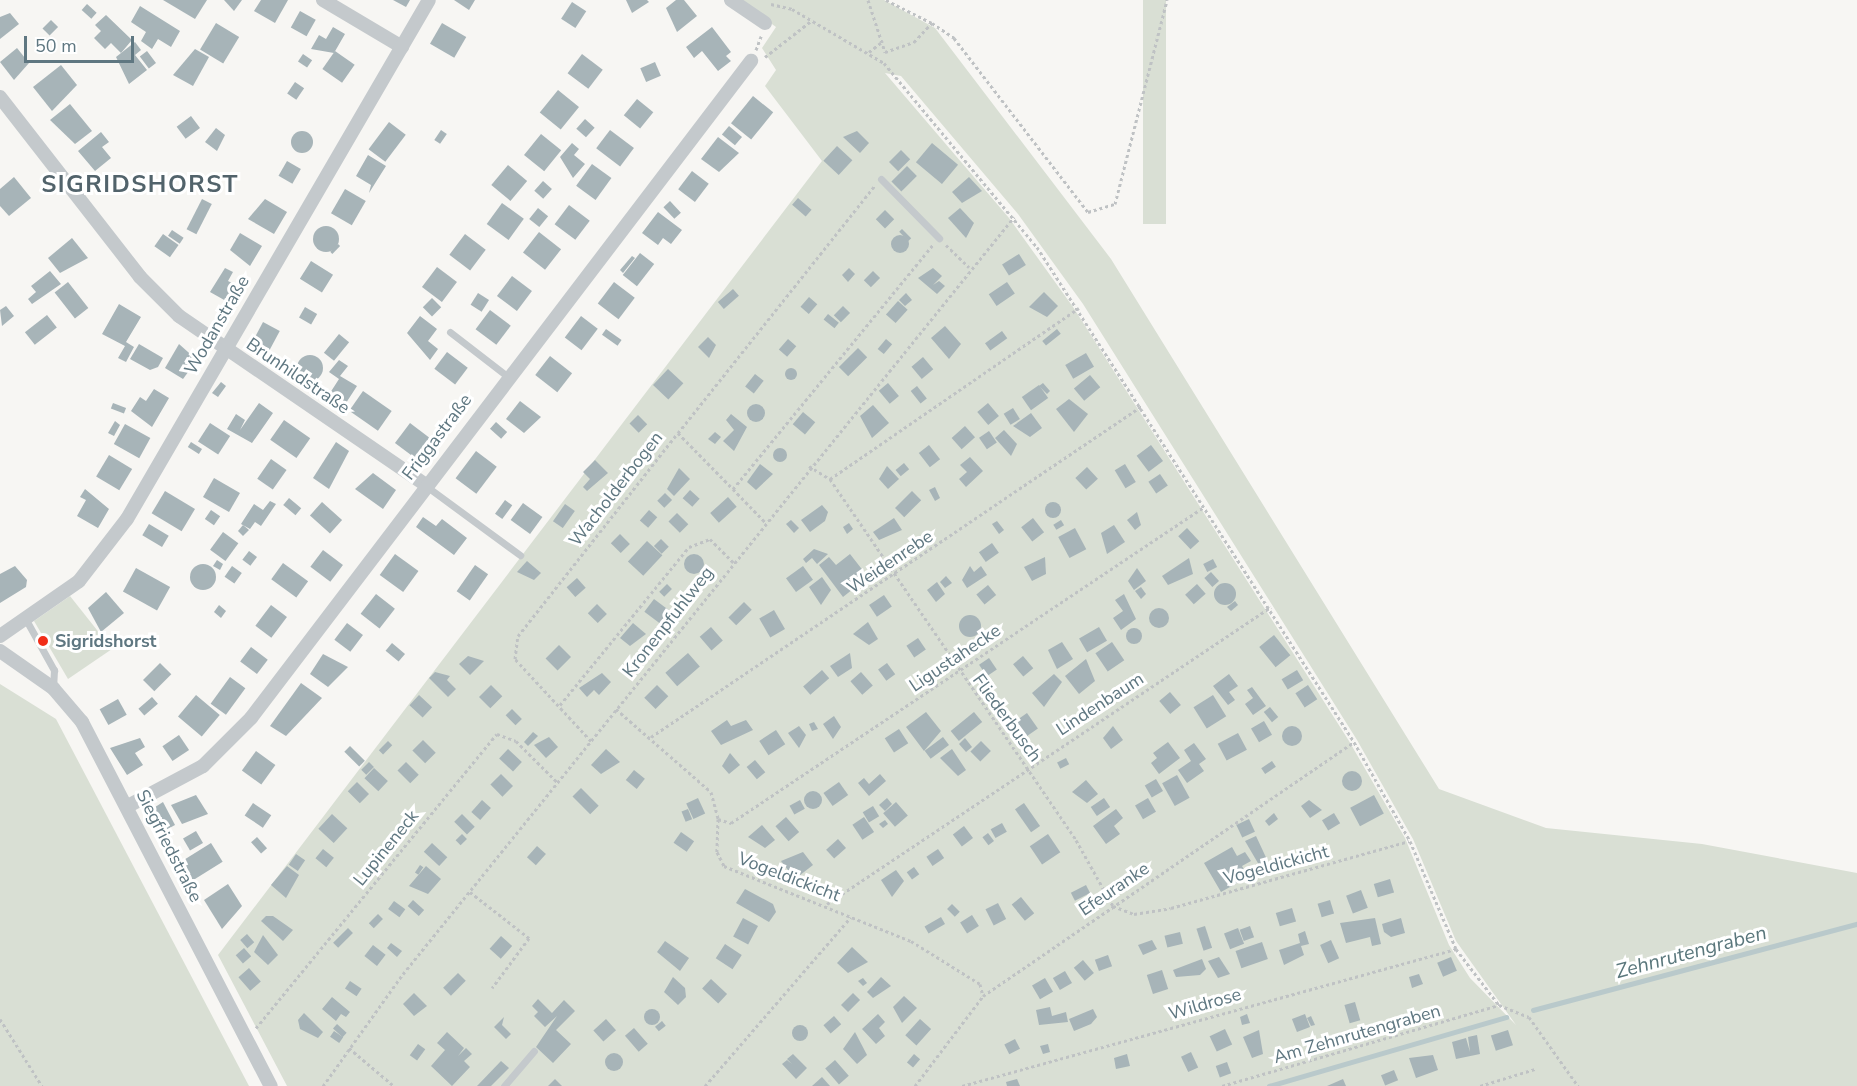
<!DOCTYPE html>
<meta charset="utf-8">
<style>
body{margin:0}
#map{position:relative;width:1857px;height:1086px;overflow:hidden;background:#f7f6f3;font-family:"Nunito Sans",sans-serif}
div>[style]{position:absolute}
.green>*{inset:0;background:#d9dfd4;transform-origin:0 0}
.stream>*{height:4.5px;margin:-2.25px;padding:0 2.25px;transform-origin:2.25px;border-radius:2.25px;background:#b9c9cb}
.building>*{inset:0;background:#a7b4b8;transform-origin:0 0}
.round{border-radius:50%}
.path>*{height:3px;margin-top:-1.5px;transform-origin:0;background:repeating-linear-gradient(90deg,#bfc2c4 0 3px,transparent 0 6px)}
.lane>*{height:7px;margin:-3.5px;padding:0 3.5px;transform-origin:3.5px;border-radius:3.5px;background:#c4c9cc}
.street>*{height:14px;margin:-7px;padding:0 7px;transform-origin:7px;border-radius:7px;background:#c4c9cc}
.dots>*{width:16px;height:16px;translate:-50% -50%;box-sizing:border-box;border:3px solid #fff;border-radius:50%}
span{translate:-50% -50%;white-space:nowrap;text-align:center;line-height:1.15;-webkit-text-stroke:6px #fff;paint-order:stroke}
.street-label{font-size:18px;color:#5f7781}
.poi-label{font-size:18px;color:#5f7781;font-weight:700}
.left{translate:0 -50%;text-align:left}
.water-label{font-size:20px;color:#5a777c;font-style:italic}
.district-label{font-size:24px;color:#52636b;font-weight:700;letter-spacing:1.5px}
.scale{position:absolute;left:24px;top:36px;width:110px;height:27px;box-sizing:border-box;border:3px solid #5f7781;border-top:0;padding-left:8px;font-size:18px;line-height:21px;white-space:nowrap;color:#5f7781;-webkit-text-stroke:4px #fff;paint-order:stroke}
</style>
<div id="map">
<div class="green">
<div style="clip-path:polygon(evenodd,739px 0,884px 0,935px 28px,1111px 259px,1439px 789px,1546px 828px,1702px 844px,1857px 873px,1857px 1086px,287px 1086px,218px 955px,822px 161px,765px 86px,776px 70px,762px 48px,776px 27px,739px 0,885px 73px,901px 76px,1018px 214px,1083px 304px,1357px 740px,1413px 839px,1456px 941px,1516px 1025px,1470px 978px,1449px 945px,1405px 838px,1349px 741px,1073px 307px,1009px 218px,885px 73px)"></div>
<div style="left:1143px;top:0;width:23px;height:224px"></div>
<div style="clip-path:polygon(70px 596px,112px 649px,68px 679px,34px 621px)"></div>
<div style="clip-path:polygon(0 684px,56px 719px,249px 1086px,0 1086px)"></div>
</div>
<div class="stream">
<div style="left:1533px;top:1010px;width:335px;rotate:-14.9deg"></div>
<div style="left:1269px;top:1086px;width:247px;rotate:-16.2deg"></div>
</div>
<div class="building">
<div style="clip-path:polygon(163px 0,207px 0,195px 19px)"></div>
<div style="clip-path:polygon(224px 0,242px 0,234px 11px)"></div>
<div style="clip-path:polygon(261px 0,288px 0,275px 23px,254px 11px)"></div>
<div style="clip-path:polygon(393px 0,410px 0,406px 7px)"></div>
<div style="clip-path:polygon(454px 0,475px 0,469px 10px)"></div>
<div style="clip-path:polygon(626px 0,647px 0,649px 2px,632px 13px)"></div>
<div style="clip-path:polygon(676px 0,684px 0,697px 16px,677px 32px,666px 8px)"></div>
<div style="left:572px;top:2px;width:17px;height:20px;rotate:33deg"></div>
<div style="left:87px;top:4px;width:13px;height:8px;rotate:42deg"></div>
<div style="clip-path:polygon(140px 6px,180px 31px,171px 47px,158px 39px,152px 49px,141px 41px,146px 32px,131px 22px)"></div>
<div style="left:300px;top:11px;width:18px;height:19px;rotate:29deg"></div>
<div style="clip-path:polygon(10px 13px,19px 24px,0 39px,0 17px)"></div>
<div style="clip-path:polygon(106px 15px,132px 40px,121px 53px,111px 43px,105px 49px,94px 38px,101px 31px,95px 25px)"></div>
<div style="left:51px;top:20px;width:10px;height:12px;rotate:45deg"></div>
<div style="left:216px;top:23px;width:27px;height:31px;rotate:31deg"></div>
<div style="left:442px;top:23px;width:28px;height:24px;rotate:30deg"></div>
<div style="clip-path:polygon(333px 27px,345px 34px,334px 53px,311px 49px,319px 35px,326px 39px)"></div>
<div style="clip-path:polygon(712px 27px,731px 52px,726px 56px,731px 61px,718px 71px,702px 51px,694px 58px,686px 47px)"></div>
<div style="clip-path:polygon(135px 42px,141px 50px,135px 55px,147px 70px,129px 84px,116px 57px)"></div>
<div style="clip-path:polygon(17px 48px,29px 63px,14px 80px,0 62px)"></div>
<div style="clip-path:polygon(195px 49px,209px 57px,193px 86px,173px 75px)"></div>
<div style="left:147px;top:51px;width:15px;height:9px;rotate:53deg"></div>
<div style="left:335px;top:51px;width:24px;height:22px;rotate:35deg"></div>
<div style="left:303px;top:54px;width:11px;height:9px;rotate:34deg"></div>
<div style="left:582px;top:54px;width:26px;height:24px;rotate:37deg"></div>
<div style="left:655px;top:62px;width:15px;height:16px;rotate:67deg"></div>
<div style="clip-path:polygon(61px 65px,77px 85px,52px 111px,33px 87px)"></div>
<div style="left:295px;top:82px;width:11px;height:14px;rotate:34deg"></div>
<div style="left:558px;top:90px;width:27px;height:29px;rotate:39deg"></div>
<div style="left:753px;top:96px;width:26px;height:35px;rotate:39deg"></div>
<div style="left:637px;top:99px;width:21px;height:21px;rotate:39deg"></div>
<div style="clip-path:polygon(70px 104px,92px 131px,75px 144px,50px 120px)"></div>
<div style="left:191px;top:116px;width:15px;height:18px;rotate:53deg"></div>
<div style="left:585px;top:119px;width:13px;height:13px;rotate:42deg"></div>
<div style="left:389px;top:122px;width:21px;height:34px;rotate:37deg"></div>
<div style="left:729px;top:126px;width:17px;height:11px;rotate:40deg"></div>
<div style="clip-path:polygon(216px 128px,225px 135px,217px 151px,205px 142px)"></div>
<div style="left:441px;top:130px;width:7px;height:12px;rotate:34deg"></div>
<div style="left:610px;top:130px;width:30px;height:23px;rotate:37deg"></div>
<div style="clip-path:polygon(857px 131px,869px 143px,860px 153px,843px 137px)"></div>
<div class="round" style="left:291px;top:131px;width:22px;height:22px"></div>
<div style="clip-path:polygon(101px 132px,109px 142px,102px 147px,111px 158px,95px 171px,78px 151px)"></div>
<div style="left:541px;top:134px;width:26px;height:27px;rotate:39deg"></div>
<div style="clip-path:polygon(718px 137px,739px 153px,719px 172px,701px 159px)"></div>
<div style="clip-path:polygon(572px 143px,579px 149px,574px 155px,585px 164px,573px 178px,560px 157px)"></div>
<div style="left:932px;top:143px;width:34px;height:25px;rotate:40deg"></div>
<div style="left:837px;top:146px;width:21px;height:20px;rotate:43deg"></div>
<div style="left:901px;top:150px;width:13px;height:17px;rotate:45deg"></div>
<div style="clip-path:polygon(368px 155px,386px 166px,369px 193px,371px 185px,356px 176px)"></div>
<div style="left:287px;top:161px;width:16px;height:17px;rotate:30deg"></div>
<div style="left:592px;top:164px;width:24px;height:27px;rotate:36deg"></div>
<div style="left:508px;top:165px;width:25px;height:26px;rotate:40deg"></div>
<div style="left:907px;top:166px;width:14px;height:22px;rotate:45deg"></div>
<div style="left:692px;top:171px;width:21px;height:23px;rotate:37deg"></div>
<div style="clip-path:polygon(14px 177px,31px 198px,9px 216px,0 206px,0 189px)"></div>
<div style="clip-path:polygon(969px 177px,982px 191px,962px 203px,952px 192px)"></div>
<div style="left:543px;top:181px;width:12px;height:13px;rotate:42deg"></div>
<div style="left:345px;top:189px;width:24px;height:28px;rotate:30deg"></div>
<div style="left:798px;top:198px;width:18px;height:9px;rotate:41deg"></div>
<div style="left:202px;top:199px;width:11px;height:34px;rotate:27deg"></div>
<div style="clip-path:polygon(265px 199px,287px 212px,274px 234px,248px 219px)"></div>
<div style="left:670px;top:201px;width:16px;height:9px;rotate:47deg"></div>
<div style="left:502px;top:203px;width:27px;height:26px;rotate:36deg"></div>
<div style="left:569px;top:205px;width:26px;height:24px;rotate:37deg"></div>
<div style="left:538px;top:208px;width:13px;height:14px;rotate:39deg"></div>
<div style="clip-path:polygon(960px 208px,974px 223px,966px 238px,948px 218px)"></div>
<div style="left:885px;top:210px;width:13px;height:13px;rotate:45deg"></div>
<div style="clip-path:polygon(658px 212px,682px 230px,671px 244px,663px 238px,658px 245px,642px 233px)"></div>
<div class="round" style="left:313px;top:226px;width:26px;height:26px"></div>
<div style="left:902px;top:229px;width:13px;height:4px;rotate:45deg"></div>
<div style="left:172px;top:230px;width:14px;height:7px;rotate:34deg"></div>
<div style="left:539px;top:232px;width:28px;height:26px;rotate:38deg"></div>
<div style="clip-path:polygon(240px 233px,262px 246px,250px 266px,230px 250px)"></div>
<div style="left:163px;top:234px;width:19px;height:15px;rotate:35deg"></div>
<div style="left:465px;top:234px;width:26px;height:26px;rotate:37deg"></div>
<div class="round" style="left:891px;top:235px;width:18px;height:18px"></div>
<div style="clip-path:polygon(72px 238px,88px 258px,60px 273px,48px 258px)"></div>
<div style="left:338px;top:244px;width:3px;height:11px;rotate:45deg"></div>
<div style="left:640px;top:253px;width:18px;height:28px;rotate:38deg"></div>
<div style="left:1019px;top:254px;width:13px;height:20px;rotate:58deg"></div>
<div style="clip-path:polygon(632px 256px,635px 258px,623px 273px,620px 270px)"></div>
<div style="left:311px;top:261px;width:26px;height:21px;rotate:32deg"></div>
<div style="left:437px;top:267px;width:25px;height:25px;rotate:37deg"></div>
<div style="clip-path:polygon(225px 268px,233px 272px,228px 281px,236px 285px,226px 301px,210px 292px)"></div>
<div style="clip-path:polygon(849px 268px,855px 274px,848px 282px,842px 275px)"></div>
<div style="clip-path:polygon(933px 268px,942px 276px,933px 285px,939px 281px,945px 286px,937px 294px,918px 278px)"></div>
<div style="clip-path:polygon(50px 271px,61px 284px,32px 304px,28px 299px,36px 292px,31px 286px)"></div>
<div style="left:873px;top:271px;width:10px;height:13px;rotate:45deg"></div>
<div style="left:512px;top:276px;width:25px;height:25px;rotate:37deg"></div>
<div style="left:68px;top:282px;width:33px;height:17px;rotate:52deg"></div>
<div style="left:614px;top:282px;width:26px;height:27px;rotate:37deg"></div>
<div style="left:1007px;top:282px;width:14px;height:22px;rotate:56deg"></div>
<div style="left:733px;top:289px;width:9px;height:20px;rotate:49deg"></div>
<div style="clip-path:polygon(1044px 292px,1058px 306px,1047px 317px,1029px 307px)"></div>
<div style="left:478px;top:293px;width:13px;height:14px;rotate:32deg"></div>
<div style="clip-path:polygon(906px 293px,912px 300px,905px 306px,899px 300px)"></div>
<div style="left:809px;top:297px;width:11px;height:13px;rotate:41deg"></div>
<div style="left:432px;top:298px;width:13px;height:13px;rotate:45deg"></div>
<div style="left:898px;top:301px;width:13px;height:18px;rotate:42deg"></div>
<div style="clip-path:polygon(119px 304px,141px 317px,126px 342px,134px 347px,126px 362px,118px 358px,125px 346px,102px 334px)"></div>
<div style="clip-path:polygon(6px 306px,14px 316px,2px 326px,0 310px)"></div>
<div style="left:843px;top:306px;width:10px;height:13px;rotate:45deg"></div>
<div style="left:305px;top:307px;width:14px;height:12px;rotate:30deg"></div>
<div style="left:490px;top:310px;width:26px;height:24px;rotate:37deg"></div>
<div style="left:828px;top:314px;width:14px;height:7px;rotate:39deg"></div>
<div style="left:47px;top:315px;width:16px;height:28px;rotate:52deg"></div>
<div style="clip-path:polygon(420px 316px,437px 329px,428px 341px,438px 349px,430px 360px,407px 333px)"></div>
<div style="left:581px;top:316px;width:21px;height:27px;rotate:37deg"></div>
<div style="left:263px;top:322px;width:19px;height:22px;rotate:28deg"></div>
<div style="clip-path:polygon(945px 326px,961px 344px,949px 359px,931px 338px)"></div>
<div style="left:606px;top:329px;width:19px;height:7px;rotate:35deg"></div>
<div style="left:1057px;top:329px;width:6px;height:19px;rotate:51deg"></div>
<div style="left:1002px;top:331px;width:9px;height:21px;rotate:54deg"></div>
<div style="left:339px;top:334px;width:13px;height:24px;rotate:39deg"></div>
<div style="clip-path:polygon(708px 337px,716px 345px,709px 358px,698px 347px)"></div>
<div style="left:788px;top:339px;width:11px;height:14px;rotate:41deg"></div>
<div style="left:886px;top:339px;width:8px;height:13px;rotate:40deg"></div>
<div style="clip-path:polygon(139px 344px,163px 358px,158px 367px,150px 370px,130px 359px)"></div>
<div style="clip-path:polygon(179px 344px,197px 360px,183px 379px,165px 368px)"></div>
<div style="left:858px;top:348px;width:13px;height:27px;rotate:45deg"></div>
<div style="left:447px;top:352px;width:26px;height:21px;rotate:37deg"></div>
<div style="left:1086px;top:353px;width:16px;height:24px;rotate:60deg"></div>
<div class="round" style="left:297px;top:355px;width:26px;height:26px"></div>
<div style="left:550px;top:356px;width:28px;height:24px;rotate:38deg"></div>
<div style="left:923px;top:357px;width:16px;height:15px;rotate:50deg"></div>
<div style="clip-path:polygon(339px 360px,348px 366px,340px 376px,357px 386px,346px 403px,330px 393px,339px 379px,329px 372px)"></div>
<div class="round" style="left:785px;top:368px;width:12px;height:12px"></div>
<div style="left:668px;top:369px;width:21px;height:22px;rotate:43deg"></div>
<div style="left:755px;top:374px;width:11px;height:16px;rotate:38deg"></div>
<div style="left:1090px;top:375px;width:16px;height:21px;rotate:50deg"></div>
<div style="clip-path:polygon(221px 382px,226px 386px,218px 397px,212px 393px)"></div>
<div style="left:888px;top:383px;width:17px;height:12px;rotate:50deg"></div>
<div style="clip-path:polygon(1043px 383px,1050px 391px,1047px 394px,1039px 386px)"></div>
<div style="left:1039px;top:385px;width:16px;height:21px;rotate:55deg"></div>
<div style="left:917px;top:386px;width:16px;height:8px;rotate:52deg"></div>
<div style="clip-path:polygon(154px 389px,169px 398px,152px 427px,131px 411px,140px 397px,146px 401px)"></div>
<div style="left:363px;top:391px;width:35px;height:24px;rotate:35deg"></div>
<div style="clip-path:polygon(1069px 399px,1088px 414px,1074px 432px,1056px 409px)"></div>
<div style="clip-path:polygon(520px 401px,541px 417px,524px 433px,506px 419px)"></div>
<div style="left:113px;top:403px;width:14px;height:6px;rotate:21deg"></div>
<div style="clip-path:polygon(259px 403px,273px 413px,252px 443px,227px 429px,236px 414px,245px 420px,240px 430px)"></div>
<div style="left:988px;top:403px;width:17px;height:14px;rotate:50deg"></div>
<div class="round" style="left:747px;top:404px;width:18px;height:18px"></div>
<div style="clip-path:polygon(873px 405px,889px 423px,872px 438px,860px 416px)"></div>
<div style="left:1013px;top:408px;width:13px;height:11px;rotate:58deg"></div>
<div style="left:803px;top:412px;width:16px;height:16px;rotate:40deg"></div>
<div style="clip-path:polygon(1031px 413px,1042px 428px,1030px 437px,1013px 426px)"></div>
<div style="clip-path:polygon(731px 414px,747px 427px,734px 451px,723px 441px,734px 430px,726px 420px)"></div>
<div style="left:638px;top:415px;width:13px;height:12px;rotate:45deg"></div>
<div style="left:284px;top:420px;width:32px;height:24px;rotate:35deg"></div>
<div style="clip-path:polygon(115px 421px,120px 425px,114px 436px,108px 433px)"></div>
<div style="left:496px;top:422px;width:15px;height:9px;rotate:42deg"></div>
<div style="left:210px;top:423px;width:24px;height:22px;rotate:33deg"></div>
<div style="left:410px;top:423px;width:26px;height:25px;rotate:37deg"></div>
<div style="left:125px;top:424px;width:29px;height:23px;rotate:29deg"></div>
<div style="left:965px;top:426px;width:15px;height:18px;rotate:48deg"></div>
<div style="clip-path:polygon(1004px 430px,1017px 444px,1011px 456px,995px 438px)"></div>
<div style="left:989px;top:431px;width:14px;height:12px;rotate:56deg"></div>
<div style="clip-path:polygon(715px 432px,721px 437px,715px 444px,708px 439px)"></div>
<div style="left:191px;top:442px;width:13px;height:6px;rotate:32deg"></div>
<div style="clip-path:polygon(336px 442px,349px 451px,329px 489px,313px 478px)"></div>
<div style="left:929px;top:445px;width:18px;height:13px;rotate:52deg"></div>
<div style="left:1151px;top:445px;width:20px;height:18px;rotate:53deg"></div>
<div class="round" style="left:773px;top:448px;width:14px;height:14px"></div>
<div style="left:476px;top:451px;width:26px;height:34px;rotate:37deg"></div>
<div style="left:109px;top:455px;width:27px;height:25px;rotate:31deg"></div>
<div style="clip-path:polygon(970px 457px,983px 471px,966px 487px,959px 479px,967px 472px,960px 465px)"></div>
<div style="left:271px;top:459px;width:19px;height:24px;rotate:35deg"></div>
<div style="clip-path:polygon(595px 460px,608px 473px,587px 491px,583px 487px,590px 479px,583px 472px)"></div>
<div style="left:904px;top:463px;width:8px;height:11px;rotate:50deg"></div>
<div style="clip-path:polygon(760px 464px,773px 474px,756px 490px,747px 482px)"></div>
<div style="left:1125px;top:464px;width:21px;height:12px;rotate:59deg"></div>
<div style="clip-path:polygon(887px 466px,899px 479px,888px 489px,879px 479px)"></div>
<div style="left:1087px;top:467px;width:16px;height:16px;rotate:47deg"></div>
<div style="clip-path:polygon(679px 468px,690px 479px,674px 496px,667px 489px)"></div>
<div style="clip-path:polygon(373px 473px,396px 490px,383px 509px,355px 489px)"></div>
<div style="left:1160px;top:474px;width:14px;height:14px;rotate:56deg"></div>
<div style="left:214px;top:478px;width:30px;height:22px;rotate:30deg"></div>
<div style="clip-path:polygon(935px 487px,940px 498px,935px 501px,929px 490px)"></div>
<div style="clip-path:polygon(85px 489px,109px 509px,98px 528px,77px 516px,86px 500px,80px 497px)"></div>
<div style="left:690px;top:490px;width:13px;height:11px;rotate:42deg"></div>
<div style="left:165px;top:491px;width:35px;height:26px;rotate:31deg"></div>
<div style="left:912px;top:491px;width:13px;height:24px;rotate:45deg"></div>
<div style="left:665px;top:493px;width:10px;height:11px;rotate:45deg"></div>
<div style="left:728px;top:497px;width:13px;height:24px;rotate:48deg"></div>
<div style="left:289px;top:498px;width:16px;height:9px;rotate:40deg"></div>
<div style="left:505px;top:500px;width:9px;height:17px;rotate:36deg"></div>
<div style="clip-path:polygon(270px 501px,276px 504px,261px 526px,255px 522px,250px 529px,241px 524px,254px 504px,263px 510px)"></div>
<div class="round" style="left:1045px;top:502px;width:16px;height:16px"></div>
<div style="left:322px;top:502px;width:27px;height:18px;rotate:42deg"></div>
<div style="left:523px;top:503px;width:24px;height:21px;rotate:36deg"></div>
<div style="left:565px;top:504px;width:12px;height:21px;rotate:35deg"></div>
<div style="clip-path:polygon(822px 505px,828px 512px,825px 521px,810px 532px,801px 520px)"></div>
<div style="left:211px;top:510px;width:11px;height:11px;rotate:34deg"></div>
<div style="left:649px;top:510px;width:11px;height:14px;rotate:41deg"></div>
<div style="clip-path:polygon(1137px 512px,1141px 525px,1135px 530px,1127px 520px)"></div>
<div style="left:677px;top:513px;width:16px;height:12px;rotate:45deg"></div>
<div style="clip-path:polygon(423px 517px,436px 526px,442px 519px,467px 538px,454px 555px,416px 527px)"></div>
<div style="clip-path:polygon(894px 518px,902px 530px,879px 540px,873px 532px)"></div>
<div style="left:1033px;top:518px;width:18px;height:15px;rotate:52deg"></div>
<div style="clip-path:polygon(791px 520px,799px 528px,794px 533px,786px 524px)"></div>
<div style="left:1061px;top:520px;width:6px;height:9px;rotate:59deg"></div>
<div style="clip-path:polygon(997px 521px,1004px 530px,999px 534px,992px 524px)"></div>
<div style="clip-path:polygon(849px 523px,853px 529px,847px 534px,843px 527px)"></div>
<div style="left:149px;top:524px;width:23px;height:13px;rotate:31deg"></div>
<div style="clip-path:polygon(243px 525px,249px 530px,243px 536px,238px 531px)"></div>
<div style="clip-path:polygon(1114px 525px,1125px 542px,1107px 554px,1101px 533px)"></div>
<div style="left:1075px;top:528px;width:24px;height:19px;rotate:62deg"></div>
<div style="left:1187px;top:528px;width:18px;height:12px;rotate:47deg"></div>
<div style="left:223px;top:532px;width:19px;height:22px;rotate:36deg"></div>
<div style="left:620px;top:534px;width:14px;height:13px;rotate:45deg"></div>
<div style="left:661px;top:539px;width:11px;height:10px;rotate:45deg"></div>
<div style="left:647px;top:541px;width:21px;height:28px;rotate:43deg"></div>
<div style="left:992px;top:543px;width:12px;height:16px;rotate:55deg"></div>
<div style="clip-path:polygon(814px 549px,828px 554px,817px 564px,812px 558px,806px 563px,803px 559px)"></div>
<div style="left:323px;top:550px;width:25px;height:21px;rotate:37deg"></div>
<div style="left:249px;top:551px;width:10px;height:11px;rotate:37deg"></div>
<div style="left:395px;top:554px;width:29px;height:26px;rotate:36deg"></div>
<div style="clip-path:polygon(850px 554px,868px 577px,843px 597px,819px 565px,829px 557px,836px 565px)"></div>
<div class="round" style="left:684px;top:554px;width:20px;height:20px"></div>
<div style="clip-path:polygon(1045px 557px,1046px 574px,1032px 581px,1024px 567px)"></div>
<div style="clip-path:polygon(1189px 558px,1193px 574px,1168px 585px,1162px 576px)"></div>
<div style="left:1213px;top:559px;width:9px;height:11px;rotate:63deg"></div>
<div style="clip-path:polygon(217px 560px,223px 564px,220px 570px,213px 566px)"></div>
<div style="clip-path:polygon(527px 561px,541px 573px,534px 580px,517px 572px)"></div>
<div style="left:283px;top:563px;width:31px;height:20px;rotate:36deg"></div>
<div class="round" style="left:190px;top:564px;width:26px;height:26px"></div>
<div style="left:475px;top:565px;width:16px;height:32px;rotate:35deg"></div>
<div style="clip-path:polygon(15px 566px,27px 580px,26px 587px,0 603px,0 574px)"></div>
<div style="left:232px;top:566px;width:12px;height:13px;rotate:35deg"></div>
<div style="left:803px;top:566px;width:17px;height:21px;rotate:54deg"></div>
<div style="clip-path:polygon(970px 566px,974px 572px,981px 566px,987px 575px,967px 588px,962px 580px)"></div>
<div style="left:136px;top:568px;width:39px;height:27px;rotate:29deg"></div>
<div style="clip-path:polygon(1137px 568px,1146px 581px,1134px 590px,1128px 581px)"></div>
<div style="left:1211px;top:572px;width:12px;height:9px;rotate:48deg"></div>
<div style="clip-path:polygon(946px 576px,952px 583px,945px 588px,940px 582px)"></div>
<div style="clip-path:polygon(822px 577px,831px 590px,821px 605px,809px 587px)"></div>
<div style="left:577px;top:578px;width:13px;height:14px;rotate:48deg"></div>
<div style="clip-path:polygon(937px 582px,945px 594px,936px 602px,927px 590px)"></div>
<div class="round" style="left:1214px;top:583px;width:22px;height:22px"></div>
<div style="left:667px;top:584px;width:7px;height:11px;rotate:45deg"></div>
<div style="left:1197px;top:584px;width:13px;height:16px;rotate:48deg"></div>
<div style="left:988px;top:585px;width:13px;height:15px;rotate:51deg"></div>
<div style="clip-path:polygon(1141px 587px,1146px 594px,1141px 599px,1135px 591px)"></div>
<div style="clip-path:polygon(106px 592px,124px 613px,101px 632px,88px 608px)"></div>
<div style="left:376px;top:594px;width:24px;height:25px;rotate:38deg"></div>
<div style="clip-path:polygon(1124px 594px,1136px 619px,1121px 630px,1113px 618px,1123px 611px,1115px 600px)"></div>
<div style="left:884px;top:595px;width:14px;height:18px;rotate:56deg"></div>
<div style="left:654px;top:599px;width:20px;height:16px;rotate:37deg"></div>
<div style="clip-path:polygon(1235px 601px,1238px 605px,1231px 611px,1227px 607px)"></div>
<div style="left:744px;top:602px;width:11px;height:22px;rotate:45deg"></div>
<div style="left:597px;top:604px;width:14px;height:13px;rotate:45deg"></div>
<div style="clip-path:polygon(219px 605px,226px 611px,221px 618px,214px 612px)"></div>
<div style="left:271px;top:605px;width:20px;height:26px;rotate:37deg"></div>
<div class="round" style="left:1149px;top:608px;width:20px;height:20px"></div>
<div style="left:774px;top:610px;width:22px;height:17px;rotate:60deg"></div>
<div class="round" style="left:959px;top:615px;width:22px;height:22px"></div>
<div style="clip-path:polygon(868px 622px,878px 639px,869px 645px,853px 634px)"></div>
<div style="left:347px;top:623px;width:20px;height:21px;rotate:37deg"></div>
<div style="clip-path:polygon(633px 623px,646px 634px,630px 646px,620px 638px)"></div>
<div style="left:711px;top:627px;width:18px;height:15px;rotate:49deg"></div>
<div style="left:1099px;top:627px;width:16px;height:23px;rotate:60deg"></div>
<div class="round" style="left:1126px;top:628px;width:16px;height:16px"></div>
<div style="left:1274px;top:635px;width:26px;height:19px;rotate:51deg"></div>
<div style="left:918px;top:638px;width:14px;height:14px;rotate:56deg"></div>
<div style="clip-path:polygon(1062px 642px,1073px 659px,1057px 669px,1048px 650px)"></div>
<div style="left:1112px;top:642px;width:22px;height:20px;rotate:56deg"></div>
<div style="left:392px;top:643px;width:17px;height:10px;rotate:40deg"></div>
<div style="left:559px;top:645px;width:17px;height:19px;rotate:45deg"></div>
<div style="left:251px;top:647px;width:21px;height:18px;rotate:37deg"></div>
<div style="left:688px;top:653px;width:18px;height:30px;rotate:49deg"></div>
<div style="clip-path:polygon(850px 653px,852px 668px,838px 677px,830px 666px)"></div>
<div style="clip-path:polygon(323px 654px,348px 667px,328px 687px,310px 674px)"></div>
<div style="clip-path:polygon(468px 656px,484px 661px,470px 675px,459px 664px)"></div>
<div style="left:1023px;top:656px;width:16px;height:13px;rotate:50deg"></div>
<div style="left:989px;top:658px;width:14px;height:12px;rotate:56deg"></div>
<div style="clip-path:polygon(1086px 659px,1095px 681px,1079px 694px,1065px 676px)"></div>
<div style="left:160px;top:663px;width:16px;height:24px;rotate:45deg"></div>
<div style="left:887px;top:663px;width:14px;height:11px;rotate:54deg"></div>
<div style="left:822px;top:670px;width:11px;height:25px;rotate:49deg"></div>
<div style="left:1297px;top:670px;width:12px;height:18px;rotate:59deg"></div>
<div style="clip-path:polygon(435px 672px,450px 676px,447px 680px,456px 689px,448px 697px,429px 678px)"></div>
<div style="left:861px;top:672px;width:18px;height:14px;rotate:49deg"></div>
<div style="clip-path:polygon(602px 673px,611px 682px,599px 695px,594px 690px,587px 697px,579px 688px)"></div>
<div style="clip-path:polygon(1054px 674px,1062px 682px,1044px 707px,1032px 693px)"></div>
<div style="clip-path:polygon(1229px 674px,1238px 686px,1229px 692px,1235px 700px,1228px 705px,1213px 686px)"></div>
<div style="left:230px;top:677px;width:19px;height:33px;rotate:36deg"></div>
<div style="clip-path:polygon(301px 683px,322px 698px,286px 736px,270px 726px)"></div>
<div style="left:491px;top:685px;width:16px;height:17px;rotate:45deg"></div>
<div style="left:657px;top:685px;width:16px;height:18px;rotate:45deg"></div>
<div style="left:1308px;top:685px;width:17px;height:15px;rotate:57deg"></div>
<div style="clip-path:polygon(1252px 687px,1266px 706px,1253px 715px,1245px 704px,1253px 698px,1247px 690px)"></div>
<div style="left:1170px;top:692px;width:17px;height:14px;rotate:50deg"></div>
<div style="left:196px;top:695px;width:31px;height:28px;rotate:40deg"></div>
<div style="left:419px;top:695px;width:18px;height:14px;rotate:43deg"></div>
<div style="left:1213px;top:695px;width:25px;height:23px;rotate:58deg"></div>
<div style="left:152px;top:697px;width:9px;height:18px;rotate:49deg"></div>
<div style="left:118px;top:699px;width:18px;height:21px;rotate:61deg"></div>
<div style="left:1270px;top:707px;width:13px;height:8px;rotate:51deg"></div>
<div style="left:512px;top:709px;width:14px;height:9px;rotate:45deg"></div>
<div style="clip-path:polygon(926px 712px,941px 731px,924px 751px,906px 727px)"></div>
<div style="left:974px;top:712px;width:13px;height:30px;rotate:51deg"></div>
<div style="left:1027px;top:713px;width:19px;height:21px;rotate:55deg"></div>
<div style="clip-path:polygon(834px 716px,841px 727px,833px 739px,823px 724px)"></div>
<div style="clip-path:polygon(727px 720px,731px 726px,746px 720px,753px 730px,721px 745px,711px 731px)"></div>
<div style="left:1264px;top:721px;width:16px;height:15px;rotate:60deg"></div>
<div style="clip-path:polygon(814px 722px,818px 729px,812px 731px,809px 724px)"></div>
<div style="clip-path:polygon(799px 726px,806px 735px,799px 748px,788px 733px)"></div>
<div style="clip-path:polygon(1113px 726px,1123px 740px,1111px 749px,1103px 738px)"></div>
<div class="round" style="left:1282px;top:726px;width:20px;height:20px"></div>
<div style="left:899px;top:729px;width:17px;height:17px;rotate:57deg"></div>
<div style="left:776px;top:730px;width:17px;height:20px;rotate:57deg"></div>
<div style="clip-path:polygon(533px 732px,538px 736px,528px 746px,524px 742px)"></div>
<div style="left:1238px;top:733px;width:19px;height:23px;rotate:62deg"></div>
<div style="left:179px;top:735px;width:18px;height:20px;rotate:56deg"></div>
<div style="clip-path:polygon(549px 737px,558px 747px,546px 758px,534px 745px)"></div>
<div style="left:943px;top:737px;width:10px;height:23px;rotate:53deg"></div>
<div style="clip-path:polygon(140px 738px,145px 747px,135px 753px,143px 765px,127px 775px,110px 748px)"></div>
<div style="clip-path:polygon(965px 738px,972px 747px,966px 752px,959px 744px)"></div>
<div style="left:423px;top:740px;width:18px;height:15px;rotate:45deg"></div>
<div style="left:388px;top:741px;width:6px;height:13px;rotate:45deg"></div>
<div style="left:981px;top:741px;width:14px;height:15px;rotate:45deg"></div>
<div style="clip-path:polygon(1168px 742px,1180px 758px,1159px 774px,1151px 763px,1157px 758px,1153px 753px)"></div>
<div style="clip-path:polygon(1194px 743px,1206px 759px,1199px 764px,1204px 771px,1187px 783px,1178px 770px,1191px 761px,1184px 750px)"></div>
<div style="left:350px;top:746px;width:21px;height:8px;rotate:45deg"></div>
<div style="left:508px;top:749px;width:19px;height:13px;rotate:43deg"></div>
<div style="clip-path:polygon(606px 749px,620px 762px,601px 774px,591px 765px)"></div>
<div style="clip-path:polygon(952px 749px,966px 770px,958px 776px,940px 758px)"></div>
<div style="left:256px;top:751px;width:24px;height:24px;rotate:36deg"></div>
<div style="clip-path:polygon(730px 753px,740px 765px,729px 774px,722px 766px)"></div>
<div style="left:1066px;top:758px;width:7px;height:10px;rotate:63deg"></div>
<div style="left:755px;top:760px;width:16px;height:11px;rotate:50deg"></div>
<div style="left:1272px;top:761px;width:7px;height:13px;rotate:56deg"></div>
<div style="left:369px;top:762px;width:7px;height:11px;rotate:45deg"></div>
<div style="left:406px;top:762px;width:18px;height:12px;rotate:45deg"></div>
<div style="left:374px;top:768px;width:19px;height:14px;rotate:43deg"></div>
<div style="left:634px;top:770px;width:14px;height:13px;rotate:39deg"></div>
<div class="round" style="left:1342px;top:771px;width:20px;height:20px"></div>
<div style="left:501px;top:774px;width:17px;height:15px;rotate:45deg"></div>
<div style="clip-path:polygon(880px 774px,886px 781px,869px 796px,858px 783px,864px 778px,869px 784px)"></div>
<div style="left:1177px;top:775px;width:26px;height:17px;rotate:61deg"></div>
<div style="left:1156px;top:779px;width:14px;height:13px;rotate:60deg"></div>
<div style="clip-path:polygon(1086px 780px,1098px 794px,1087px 803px,1072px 792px)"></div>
<div style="left:357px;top:782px;width:17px;height:13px;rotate:45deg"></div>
<div style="left:839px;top:782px;width:16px;height:19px;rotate:55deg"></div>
<div style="left:581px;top:788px;width:25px;height:12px;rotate:45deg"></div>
<div class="round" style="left:804px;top:791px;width:18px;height:18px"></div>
<div style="clip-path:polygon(196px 795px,208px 814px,182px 824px,171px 805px)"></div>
<div style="left:1374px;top:795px;width:21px;height:27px;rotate:62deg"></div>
<div style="left:698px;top:798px;width:17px;height:13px;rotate:65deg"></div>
<div style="clip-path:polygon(887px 798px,892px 804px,885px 811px,879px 805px)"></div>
<div style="left:1104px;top:798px;width:11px;height:16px;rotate:56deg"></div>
<div style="left:1148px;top:798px;width:16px;height:15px;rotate:60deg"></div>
<div style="left:482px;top:800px;width:12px;height:16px;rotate:42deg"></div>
<div style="left:800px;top:800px;width:10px;height:12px;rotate:61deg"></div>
<div style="clip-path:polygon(1309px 800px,1322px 810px,1310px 818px,1301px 806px)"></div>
<div style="clip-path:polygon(163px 802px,175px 825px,162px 832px,152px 809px)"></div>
<div style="left:896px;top:802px;width:18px;height:17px;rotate:49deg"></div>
<div style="left:253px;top:803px;width:22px;height:15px;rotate:34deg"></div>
<div style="left:1024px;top:803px;width:28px;height:11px;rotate:55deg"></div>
<div style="left:873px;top:806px;width:12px;height:12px;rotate:59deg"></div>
<div style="left:688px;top:809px;width:11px;height:7px;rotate:68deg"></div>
<div style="clip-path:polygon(1116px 809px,1123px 818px,1114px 826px,1120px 834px,1106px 844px,1093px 826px)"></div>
<div style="clip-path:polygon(1274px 813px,1278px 819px,1269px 826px,1265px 821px)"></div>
<div style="left:1334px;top:813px;width:12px;height:14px;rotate:59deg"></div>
<div style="left:332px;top:814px;width:21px;height:20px;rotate:43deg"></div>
<div style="left:462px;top:814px;width:18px;height:11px;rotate:45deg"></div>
<div style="left:786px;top:817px;width:20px;height:14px;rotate:49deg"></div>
<div style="left:864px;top:817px;width:18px;height:14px;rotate:56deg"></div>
<div style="left:1249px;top:819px;width:14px;height:14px;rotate:65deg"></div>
<div style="clip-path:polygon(885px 820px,888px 824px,883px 828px,879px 824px)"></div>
<div style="left:1002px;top:823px;width:10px;height:13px;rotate:61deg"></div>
<div style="clip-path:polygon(762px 825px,775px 840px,765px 848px,748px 837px)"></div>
<div style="left:964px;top:826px;width:15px;height:14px;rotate:53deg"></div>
<div style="left:196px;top:831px;width:14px;height:15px;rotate:60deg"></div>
<div style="left:681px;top:832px;width:16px;height:13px;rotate:35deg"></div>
<div style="left:988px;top:833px;width:10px;height:7px;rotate:53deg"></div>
<div style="left:462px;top:834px;width:7px;height:9px;rotate:45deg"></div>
<div style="left:1048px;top:834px;width:22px;height:22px;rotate:56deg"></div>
<div style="clip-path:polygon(1256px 836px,1270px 866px,1262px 870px,1245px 841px)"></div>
<div style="left:257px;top:837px;width:15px;height:8px;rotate:48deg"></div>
<div style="left:838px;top:839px;width:12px;height:16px;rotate:48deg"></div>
<div style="left:211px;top:843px;width:22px;height:35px;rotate:58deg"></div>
<div style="left:432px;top:843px;width:21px;height:12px;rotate:43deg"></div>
<div style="left:537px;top:846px;width:12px;height:15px;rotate:42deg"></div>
<div style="clip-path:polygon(1232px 847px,1237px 856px,1245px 852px,1251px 861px,1242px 866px,1248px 877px,1221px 892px,1204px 863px)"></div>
<div style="left:323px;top:849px;width:14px;height:12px;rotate:39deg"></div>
<div style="left:938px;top:849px;width:11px;height:14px;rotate:56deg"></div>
<div style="clip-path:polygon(803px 852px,813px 865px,795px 879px,781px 861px)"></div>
<div style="left:296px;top:854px;width:11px;height:13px;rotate:34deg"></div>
<div style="left:420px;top:865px;width:4px;height:9px;rotate:34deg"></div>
<div style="clip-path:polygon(287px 866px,299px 875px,286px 898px,271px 885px)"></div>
<div style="clip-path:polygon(426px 866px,441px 879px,428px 894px,409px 886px)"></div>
<div style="left:914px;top:867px;width:9px;height:9px;rotate:54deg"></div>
<div style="clip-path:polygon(896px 870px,904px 881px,892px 897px,881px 880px)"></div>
<div style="left:1390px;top:879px;width:14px;height:17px;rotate:73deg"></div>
<div style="clip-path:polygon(228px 884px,242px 906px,222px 929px,204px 900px)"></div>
<div style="left:1086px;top:885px;width:9px;height:17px;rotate:63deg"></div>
<div style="clip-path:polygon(745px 889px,773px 904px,776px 912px,769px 922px,736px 903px)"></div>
<div style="left:1361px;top:890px;width:19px;height:16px;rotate:69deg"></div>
<div style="left:1021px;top:897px;width:21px;height:12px;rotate:51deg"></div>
<div style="left:413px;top:900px;width:15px;height:8px;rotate:42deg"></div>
<div style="left:1330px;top:900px;width:14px;height:13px;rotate:73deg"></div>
<div style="left:394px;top:901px;width:14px;height:10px;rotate:36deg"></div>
<div style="left:998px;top:903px;width:18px;height:14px;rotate:63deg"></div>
<div style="left:952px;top:904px;width:11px;height:7px;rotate:45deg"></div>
<div style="left:1292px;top:908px;width:14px;height:17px;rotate:73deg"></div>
<div style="left:378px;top:914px;width:7px;height:13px;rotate:45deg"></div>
<div style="left:972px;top:915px;width:13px;height:14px;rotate:58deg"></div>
<div style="clip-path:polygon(266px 916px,273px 916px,293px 930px,283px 941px,261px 921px)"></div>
<div style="left:941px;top:917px;width:8px;height:19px;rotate:60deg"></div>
<div style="left:743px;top:918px;width:17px;height:21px;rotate:28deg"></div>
<div style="clip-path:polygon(1375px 918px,1381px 944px,1372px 946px,1370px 937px,1346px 943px,1340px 923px)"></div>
<div style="clip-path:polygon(1401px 918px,1405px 933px,1391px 937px,1384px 932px,1382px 924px)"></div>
<div style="left:1205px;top:926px;width:23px;height:9px;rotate:72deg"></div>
<div style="left:1250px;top:926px;width:12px;height:11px;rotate:70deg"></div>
<div style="left:348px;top:928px;width:7px;height:21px;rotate:45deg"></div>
<div style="left:1238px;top:928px;width:17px;height:15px;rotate:69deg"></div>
<div style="clip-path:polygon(1305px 931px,1309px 944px,1301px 946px,1304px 955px,1284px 965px,1279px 950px,1300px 943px,1298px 934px)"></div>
<div style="left:1180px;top:932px;width:12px;height:16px;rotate:76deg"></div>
<div style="left:247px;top:934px;width:11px;height:9px;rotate:49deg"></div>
<div style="clip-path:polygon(263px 935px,278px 955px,268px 965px,254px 952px)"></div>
<div style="left:501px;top:936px;width:15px;height:17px;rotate:42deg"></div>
<div style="clip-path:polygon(1152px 940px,1157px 949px,1143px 955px,1138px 945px)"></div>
<div style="left:1331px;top:940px;width:20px;height:12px;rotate:66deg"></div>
<div style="clip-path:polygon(665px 941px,689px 958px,680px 971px,657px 952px)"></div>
<div style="left:1262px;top:942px;width:18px;height:28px;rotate:71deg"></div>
<div style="clip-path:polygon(391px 943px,402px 951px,397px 957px,387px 948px)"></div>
<div style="left:725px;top:944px;width:20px;height:17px;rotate:33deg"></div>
<div style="left:373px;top:945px;width:16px;height:14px;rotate:38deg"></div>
<div style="clip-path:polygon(852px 947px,868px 962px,848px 973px,837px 963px)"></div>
<div style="left:244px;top:948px;width:11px;height:11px;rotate:49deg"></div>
<div style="left:1108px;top:955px;width:12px;height:14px;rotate:70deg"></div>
<div style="clip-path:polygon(1219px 957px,1230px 974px,1218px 978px,1208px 961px)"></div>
<div style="left:1451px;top:957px;width:15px;height:15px;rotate:67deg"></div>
<div style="clip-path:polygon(1202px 959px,1206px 969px,1200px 975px,1176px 977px,1173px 970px)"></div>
<div style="left:1083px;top:960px;width:17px;height:12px;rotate:50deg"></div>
<div style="left:249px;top:968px;width:18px;height:14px;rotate:49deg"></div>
<div style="left:1162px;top:970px;width:20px;height:16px;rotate:72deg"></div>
<div style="left:1065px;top:971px;width:14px;height:14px;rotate:60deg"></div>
<div style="left:458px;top:973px;width:11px;height:21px;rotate:45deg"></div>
<div style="clip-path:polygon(1419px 974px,1423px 984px,1412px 988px,1409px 977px)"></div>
<div style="clip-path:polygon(673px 977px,685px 988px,686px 997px,678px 1005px,664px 992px)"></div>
<div style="clip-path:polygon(881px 977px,891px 986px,873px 998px,867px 992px)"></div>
<div style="clip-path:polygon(863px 978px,867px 983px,863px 986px,858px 981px)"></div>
<div style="left:1045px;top:978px;width:16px;height:15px;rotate:60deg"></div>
<div style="left:711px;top:979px;width:22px;height:13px;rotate:43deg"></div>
<div style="left:350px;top:981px;width:14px;height:9px;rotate:34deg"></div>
<div style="clip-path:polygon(414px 993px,427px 1006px,414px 1016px,403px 1004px)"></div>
<div style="left:853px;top:993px;width:10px;height:17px;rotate:45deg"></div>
<div style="clip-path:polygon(904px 996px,917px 1008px,902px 1023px,893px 1007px)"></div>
<div style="clip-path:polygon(332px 997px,350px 1012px,346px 1017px,341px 1014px,336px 1021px,322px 1009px)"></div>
<div style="clip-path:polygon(538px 999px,552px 1013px,564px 1000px,575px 1011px,556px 1030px,571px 1044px,553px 1063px,536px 1047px,557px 1016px,545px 1027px,534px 1016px,538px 1012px,532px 1006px)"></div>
<div style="left:1355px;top:1002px;width:19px;height:11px;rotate:74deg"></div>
<div style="clip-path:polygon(1050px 1007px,1052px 1016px,1066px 1012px,1068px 1022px,1039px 1025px,1036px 1010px)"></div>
<div class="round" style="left:644px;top:1009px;width:16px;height:16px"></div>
<div style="clip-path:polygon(1093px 1009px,1097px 1017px,1091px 1024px,1074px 1031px,1069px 1019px)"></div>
<div style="clip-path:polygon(304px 1013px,323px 1032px,318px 1038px,300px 1029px,298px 1020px)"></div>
<div style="clip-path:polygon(878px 1014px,885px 1022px,879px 1028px,885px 1036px,876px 1044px,862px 1029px)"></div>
<div style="clip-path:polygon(1247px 1014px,1250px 1023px,1242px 1025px,1240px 1017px)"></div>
<div style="left:1305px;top:1014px;width:14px;height:14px;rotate:69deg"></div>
<div style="left:834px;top:1016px;width:11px;height:14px;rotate:49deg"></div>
<div style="clip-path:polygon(1311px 1016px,1315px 1025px,1311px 1026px,1307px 1018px)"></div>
<div style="clip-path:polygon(504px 1017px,502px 1025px,511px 1034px,506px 1039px,494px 1027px)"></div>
<div style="left:606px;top:1019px;width:15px;height:17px;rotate:48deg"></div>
<div style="left:920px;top:1019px;width:15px;height:22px;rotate:42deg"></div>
<div style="left:662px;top:1021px;width:6px;height:9px;rotate:51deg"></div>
<div style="left:337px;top:1024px;width:13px;height:6px;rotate:42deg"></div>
<div class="round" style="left:792px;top:1025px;width:16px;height:16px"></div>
<div style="left:634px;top:1028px;width:21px;height:12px;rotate:49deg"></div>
<div style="left:1225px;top:1029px;width:17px;height:17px;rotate:65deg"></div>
<div style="clip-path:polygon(1259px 1030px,1263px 1054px,1252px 1058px,1243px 1037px)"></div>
<div style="left:1508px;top:1030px;width:16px;height:18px;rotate:72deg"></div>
<div style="left:334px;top:1031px;width:11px;height:7px;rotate:34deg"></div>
<div style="clip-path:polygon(447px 1032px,464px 1048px,458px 1056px,466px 1048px,472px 1054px,464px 1061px,470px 1067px,452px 1086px,431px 1066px,445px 1050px,437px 1043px)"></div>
<div style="clip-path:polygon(855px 1032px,867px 1055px,857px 1064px,843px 1049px)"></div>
<div style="clip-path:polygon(1477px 1035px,1480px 1054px,1456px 1059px,1452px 1042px,1466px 1038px,1470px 1052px,1468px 1037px)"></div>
<div style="left:1015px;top:1039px;width:11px;height:12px;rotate:63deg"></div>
<div style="left:418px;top:1044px;width:9px;height:14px;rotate:36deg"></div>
<div style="clip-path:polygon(1048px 1044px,1050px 1052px,1043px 1054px,1040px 1046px)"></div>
<div style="left:1191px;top:1052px;width:17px;height:11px;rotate:65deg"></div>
<div class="round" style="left:605px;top:1053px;width:18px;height:18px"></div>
<div style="clip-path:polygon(793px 1054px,807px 1068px,796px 1079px,782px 1064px,787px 1060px,792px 1064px,787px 1059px)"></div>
<div style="left:914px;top:1054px;width:8px;height:11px;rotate:40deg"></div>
<div style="clip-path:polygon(1127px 1054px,1130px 1066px,1116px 1069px,1114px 1058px)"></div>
<div style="clip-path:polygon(1433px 1055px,1438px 1070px,1416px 1078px,1409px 1058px)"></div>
<div style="left:835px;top:1060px;width:21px;height:13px;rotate:49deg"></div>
<div style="clip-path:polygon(501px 1061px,509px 1068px,491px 1086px,477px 1086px)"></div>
<div style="left:1227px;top:1062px;width:12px;height:12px;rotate:70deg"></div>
<div style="left:1394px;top:1070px;width:11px;height:14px;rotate:68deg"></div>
<div style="clip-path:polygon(822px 1077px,830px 1086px,812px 1086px)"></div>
<div style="clip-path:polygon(555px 1079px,562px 1086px,548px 1086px)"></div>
<div style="clip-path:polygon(1017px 1079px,1020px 1086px,1007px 1086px,1006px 1082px)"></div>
<div style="clip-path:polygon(1343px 1079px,1346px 1086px,1327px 1086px)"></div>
</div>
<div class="path">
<div style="left:868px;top:0;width:55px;rotate:71.9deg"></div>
<div style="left:885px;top:52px;width:31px;rotate:-19deg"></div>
<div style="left:914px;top:42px;width:26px;rotate:-47deg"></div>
<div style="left:932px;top:23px;width:27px;rotate:34deg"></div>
<div style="left:954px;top:38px;width:220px;rotate:52.4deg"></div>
<div style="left:1088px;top:212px;width:28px;rotate:-17deg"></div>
<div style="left:1115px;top:204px;width:211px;rotate:-75.7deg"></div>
<div style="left:886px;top:0;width:51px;rotate:26.6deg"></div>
<div style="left:771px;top:4px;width:22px;rotate:13deg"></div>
<div style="left:792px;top:9px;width:107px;rotate:30.4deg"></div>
<div style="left:884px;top:63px;width:239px;rotate:50.3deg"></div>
<div style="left:1037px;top:247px;width:588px;rotate:57.36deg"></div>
<div style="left:1354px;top:742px;width:114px;rotate:60.5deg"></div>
<div style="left:1410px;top:841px;width:117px;rotate:66.9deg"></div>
<div style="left:1456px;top:949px;width:71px;rotate:52.5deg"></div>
<div style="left:1499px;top:1005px;width:32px;rotate:22deg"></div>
<div style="left:1529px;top:1017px;width:85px;rotate:54.6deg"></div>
<div style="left:756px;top:50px;width:15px;rotate:-70deg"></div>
<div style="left:869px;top:52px;width:18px;rotate:-38deg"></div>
<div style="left:765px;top:57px;width:58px;rotate:-38deg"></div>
<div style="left:946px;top:245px;width:32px;rotate:44deg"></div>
<div style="left:678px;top:433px;width:317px;rotate:-51.5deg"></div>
<div style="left:809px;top:466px;width:25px;rotate:32deg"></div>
<div style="left:830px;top:479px;width:437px;rotate:55.7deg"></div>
<div style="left:1076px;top:840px;width:76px;rotate:60.7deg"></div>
<div style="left:1113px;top:906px;width:22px;rotate:21deg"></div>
<div style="left:1134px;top:914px;width:37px;rotate:-9deg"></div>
<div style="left:1171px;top:908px;width:247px;rotate:-15.7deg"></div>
<div style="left:830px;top:479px;width:302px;rotate:-34.5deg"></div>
<div style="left:733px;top:489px;width:46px;rotate:45.9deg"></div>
<div style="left:560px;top:705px;width:204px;rotate:-50.8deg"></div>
<div style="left:689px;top:547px;width:22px;rotate:-21deg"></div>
<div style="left:710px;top:539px;width:33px;rotate:45deg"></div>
<div style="left:616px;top:709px;width:126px;rotate:41.1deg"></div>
<div style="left:711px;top:792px;width:28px;rotate:75deg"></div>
<div style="left:718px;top:819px;width:33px;rotate:92deg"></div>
<div style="left:717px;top:852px;width:16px;rotate:63deg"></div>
<div style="left:724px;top:866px;width:201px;rotate:21.9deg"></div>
<div style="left:911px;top:941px;width:81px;rotate:31.9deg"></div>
<div style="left:980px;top:984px;width:12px;rotate:76deg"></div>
<div style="left:651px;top:737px;width:592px;rotate:-33.99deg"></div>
<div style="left:591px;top:741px;width:112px;rotate:-132.8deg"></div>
<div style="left:515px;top:659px;width:23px;rotate:-83deg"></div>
<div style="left:518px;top:636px;width:258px;rotate:-51.8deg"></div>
<div style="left:678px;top:433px;width:78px;rotate:45.5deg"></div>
<div style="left:733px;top:489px;width:315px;rotate:-50.7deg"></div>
<div style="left:718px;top:819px;width:14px;rotate:17deg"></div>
<div style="left:731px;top:823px;width:569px;rotate:-33.75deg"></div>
<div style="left:470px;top:892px;width:75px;rotate:37.9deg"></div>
<div style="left:529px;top:938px;width:62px;rotate:126.5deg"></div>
<div style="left:827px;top:904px;width:534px;rotate:-33.78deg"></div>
<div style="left:0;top:1019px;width:79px;rotate:57.9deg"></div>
<div style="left:256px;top:1028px;width:380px;rotate:-50.7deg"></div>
<div style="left:497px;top:734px;width:20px;rotate:20deg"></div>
<div style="left:516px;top:741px;width:58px;rotate:45deg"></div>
<div style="left:349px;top:1048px;width:59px;rotate:40.2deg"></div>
<div style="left:323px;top:1086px;width:138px;rotate:-54.5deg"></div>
<div style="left:403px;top:974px;width:973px;rotate:-51.09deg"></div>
<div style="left:705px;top:1086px;width:223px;rotate:-49.2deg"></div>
<div style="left:915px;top:1086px;width:113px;rotate:-52.9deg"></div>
<div style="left:983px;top:996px;width:450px;rotate:-34.4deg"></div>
<div style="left:962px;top:1086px;width:513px;rotate:-15.5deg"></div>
<div style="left:1222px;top:1086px;width:289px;rotate:-16.3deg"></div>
<div style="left:1480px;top:1086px;width:58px;rotate:-17.2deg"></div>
</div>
<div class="lane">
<div style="left:881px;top:179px;width:83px;rotate:45.5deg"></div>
<div style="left:450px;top:332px;width:72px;rotate:37.7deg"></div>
<div style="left:426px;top:486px;width:117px;rotate:36.3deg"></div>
<div style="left:25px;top:618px;width:60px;rotate:60.9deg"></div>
<div style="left:54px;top:670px;width:18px;rotate:93deg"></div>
<div style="left:504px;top:1086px;width:46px;rotate:-49.4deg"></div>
</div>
<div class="street">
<div style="left:323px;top:0;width:92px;rotate:30.7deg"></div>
<div style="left:731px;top:0;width:41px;rotate:34.1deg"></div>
<div style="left:0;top:97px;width:228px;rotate:52.1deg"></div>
<div style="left:140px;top:277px;width:55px;rotate:45deg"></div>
<div style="left:179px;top:316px;width:297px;rotate:34.4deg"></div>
<div style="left:0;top:636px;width:96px;rotate:-34.8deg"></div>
<div style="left:79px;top:581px;width:78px;rotate:-52.3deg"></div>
<div style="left:127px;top:519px;width:600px;rotate:-59.81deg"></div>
<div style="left:0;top:651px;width:65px;rotate:34.9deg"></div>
<div style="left:53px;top:688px;width:45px;rotate:49.5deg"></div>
<div style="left:82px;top:722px;width:410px;rotate:62.6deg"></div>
<div style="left:128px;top:806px;width:85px;rotate:-28.1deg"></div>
<div style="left:203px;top:766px;width:68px;rotate:-45deg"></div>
<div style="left:251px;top:718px;width:826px;rotate:-52.73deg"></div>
</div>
<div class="dots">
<div style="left:43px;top:641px;background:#f12d18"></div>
</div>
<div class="street-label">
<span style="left:217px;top:325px;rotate:-60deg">Wodanstraße</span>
<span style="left:298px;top:376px;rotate:34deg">Brunhildstraße</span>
<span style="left:437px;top:437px;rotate:-53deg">Friggastraße</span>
<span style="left:616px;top:489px;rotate:-52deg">Wacholderbogen</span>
<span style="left:890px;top:562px;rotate:-34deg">Weidenrebe</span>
<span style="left:668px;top:622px;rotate:-52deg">Kronenpfuhlweg</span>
<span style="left:955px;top:658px;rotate:-34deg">Ligustahecke</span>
<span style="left:1100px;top:704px;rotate:-33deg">Lindenbaum</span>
<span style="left:1007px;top:718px;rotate:54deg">Fliederbusch</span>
<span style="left:169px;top:846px;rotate:63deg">Siegfriedstraße</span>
<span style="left:386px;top:848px;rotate:-51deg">Lupineneck</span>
<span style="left:1276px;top:865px;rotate:-15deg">Vogeldickicht</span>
<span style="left:789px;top:877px;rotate:21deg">Vogeldickicht</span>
<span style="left:1114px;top:889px;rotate:-34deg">Efeuranke</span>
<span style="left:1205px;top:1004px;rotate:-16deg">Wildrose</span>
<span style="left:1357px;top:1034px;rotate:-16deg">Am Zehnrutengraben</span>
</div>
<div class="poi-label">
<span class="left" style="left:55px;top:641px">Sigridshorst</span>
</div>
<div class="water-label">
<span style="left:1691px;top:952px;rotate:-15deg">Zehnrutengraben</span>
</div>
<div class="district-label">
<span style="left:140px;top:185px">SIGRIDSHORST</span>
</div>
<div class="scale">50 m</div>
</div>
